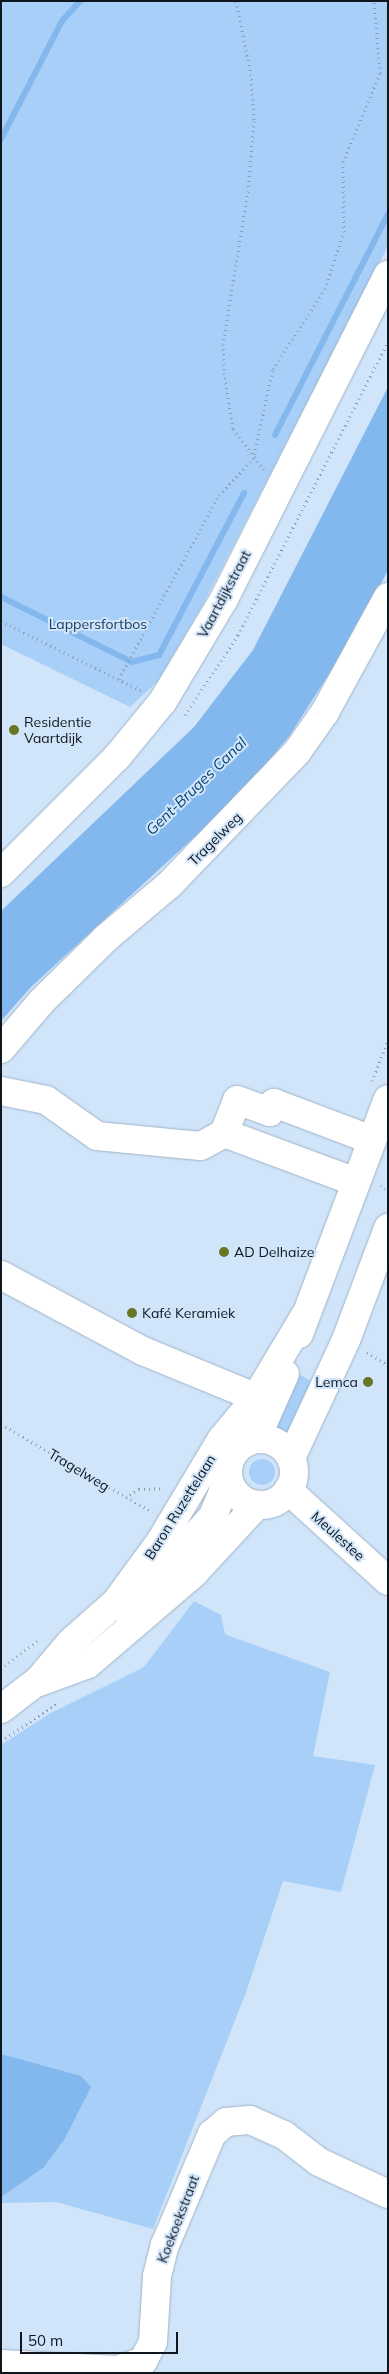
<!DOCTYPE html>
<meta charset="utf-8">
<style>
body{margin:0}
#map{position:relative;width:389px;height:2374px;overflow:hidden;background:#d1e5fa;font-family:Mulish,sans-serif}
div>[style]{position:absolute}
.green>*{inset:0;background:#a7cff7;transform-origin:0 0}
.round{border-radius:50%}
.water>*{inset:0;background:#83b8ee}
.stream>*{height:6px;margin:-3px;padding:0 3px;transform-origin:3px;border-radius:3px;background:#83b8ee}
.path>*{height:3px;margin-top:-1.5px;transform-origin:0;background:repeating-linear-gradient(90deg,#8e9dad 0 1px,transparent 0 5px)}
.roads{filter:drop-shadow(0 0 1px #a1b4c7) drop-shadow(0 0 1px #a1b4c7)}
.minor>*{height:28px;margin:-14px;padding:0 14px;transform-origin:14px;border-radius:14px;background:#fff}
.major>*{height:28px;margin:-14px;padding:0 14px;transform-origin:14px;border-radius:14px;background:#fff}
.major>.ring{margin:-14px;padding:0;box-sizing:content-box;background:none;border:28px solid #fff;border-radius:50%}
.dots>*{width:14px;height:14px;translate:-50% -50%;box-sizing:border-box;border:2px solid #d1e5fa;border-radius:50%}
span{translate:-50% -50%;white-space:nowrap;text-align:center;line-height:1.15;-webkit-text-stroke:4px #d1e5fa;paint-order:stroke}
.street-label{font-size:14px;color:#0f161d}
.park-label{font-size:14px;color:#173d60}
.poi-label{font-size:14px;color:#0f161d}
.left{translate:0 -50%;text-align:left}
.right{translate:-100% -50%;text-align:right}
.water-label{font-size:15px;color:#084575;font-style:italic}
.frame{position:absolute;inset:0;border:2px solid #0f161d;pointer-events:none}
.scale{position:absolute;left:20px;top:2332px;width:158px;height:22px;box-sizing:border-box;border:2px solid #0f161d;border-top:0;padding-left:6px;font-size:15px;line-height:18px;white-space:nowrap;color:#0f161d;-webkit-text-stroke:4px #d1e5fa;paint-order:stroke}
</style>
<div id="map">
<div class="green">
<div style="clip-path:polygon(1px 1px,388px 1px,388px 246px,202px 606px,158px 681px,130px 707px,1px 644px)"></div>
<div style="left:293px;top:1371px;width:26px;height:62px;rotate:29deg"></div>
<div class="round" style="left:249px;top:1459px;width:26px;height:26px"></div>
<div style="clip-path:polygon(194px 1601px,221px 1615px,225px 1634px,232px 1637px,330px 1672px,313px 1756px,375px 1765px,341px 1892px,283px 1881px,245px 1995px,153px 2229px,56px 2202px,1px 2203px,1px 1745px,49px 1714px,144px 1667px)"></div>
</div>
<div class="water">
<div style="clip-path:polygon(388px 387px,388px 570px,359px 627px,290px 735px,239px 796px,31px 987px,1px 1021px,1px 911px,194px 727px,253px 650px)"></div>
<div style="clip-path:polygon(1px 2054px,81px 2076px,91px 2087px,64px 2140px,44px 2167px,1px 2197px)"></div>
</div>
<div class="stream">
<div style="left:1px;top:139px;width:133px;rotate:-62.7deg"></div>
<div style="left:62px;top:21px;width:27px;rotate:-48deg"></div>
<div style="left:275px;top:435px;width:248px;rotate:-62.9deg"></div>
<div style="left:1px;top:597px;width:146px;rotate:26.4deg"></div>
<div style="left:132px;top:662px;width:28px;rotate:-15deg"></div>
<div style="left:159px;top:655px;width:183px;rotate:-62.3deg"></div>
</div>
<div class="path">
<div style="left:236px;top:1px;width:75px;rotate:78.4deg"></div>
<div style="left:251px;top:74px;width:47px;rotate:86.3deg"></div>
<div style="left:254px;top:121px;width:70px;rotate:94.9deg"></div>
<div style="left:248px;top:191px;width:155px;rotate:99.3deg"></div>
<div style="left:223px;top:344px;width:29px;rotate:88deg"></div>
<div style="left:224px;top:373px;width:57px;rotate:80.9deg"></div>
<div style="left:233px;top:429px;width:51px;rotate:52.9deg"></div>
<div style="left:1px;top:621px;width:157px;rotate:26.4deg"></div>
<div style="left:119px;top:679px;width:209px;rotate:-61.5deg"></div>
<div style="left:219px;top:495px;width:50px;rotate:-46.6deg"></div>
<div style="left:253px;top:459px;width:92px;rotate:-77.5deg"></div>
<div style="left:273px;top:369px;width:95px;rotate:-57deg"></div>
<div style="left:325px;top:289px;width:60px;rotate:-71.6deg"></div>
<div style="left:344px;top:232px;width:70px;rotate:-90.8deg"></div>
<div style="left:343px;top:162px;width:96px;rotate:-67.4deg"></div>
<div style="left:380px;top:73px;width:72px;rotate:-94.8deg"></div>
<div style="left:185px;top:715px;width:96px;rotate:-56.5deg"></div>
<div style="left:238px;top:635px;width:329px;rotate:-62.9deg"></div>
<div style="left:372px;top:1081px;width:44px;rotate:-68.7deg"></div>
<div style="left:381px;top:1185px;width:10px;rotate:45deg"></div>
<div style="left:367px;top:1352px;width:25px;rotate:32deg"></div>
<div style="left:1px;top:1424px;width:175px;rotate:30.2deg"></div>
<div style="left:126px;top:1498px;width:16px;rotate:-35deg"></div>
<div style="left:139px;top:1489px;width:25px;rotate:-2deg"></div>
<div style="left:1px;top:1669px;width:49px;rotate:-37.6deg"></div>
<div style="left:1px;top:1741px;width:70px;rotate:-33.9deg"></div>
</div>
<div class="roads">
<div class="minor">
<div style="left:1px;top:873px;width:164px;rotate:-45deg"></div>
<div style="left:117px;top:757px;width:72px;rotate:-50.6deg"></div>
<div style="left:163px;top:701px;width:119px;rotate:-59.1deg"></div>
<div style="left:224px;top:599px;width:363px;rotate:-63.2deg"></div>
<div style="left:1px;top:1049px;width:63px;rotate:-49.5deg"></div>
<div style="left:42px;top:1001px;width:90px;rotate:-44.5deg"></div>
<div style="left:106px;top:938px;width:82px;rotate:-40.1deg"></div>
<div style="left:169px;top:885px;width:185px;rotate:-46.1deg"></div>
<div style="left:297px;top:752px;width:49px;rotate:-55deg"></div>
<div style="left:325px;top:712px;width:131px;rotate:-61.3deg"></div>
<div style="left:1px;top:1091px;width:46px;rotate:11.3deg"></div>
<div style="left:46px;top:1100px;width:62px;rotate:35.2deg"></div>
<div style="left:97px;top:1136px;width:104px;rotate:5.5deg"></div>
<div style="left:201px;top:1146px;width:26px;rotate:-29deg"></div>
<div style="left:224px;top:1133px;width:35px;rotate:-68deg"></div>
<div style="left:237px;top:1100px;width:35px;rotate:20deg"></div>
<div style="left:270px;top:1112px;width:10px;rotate:-66deg"></div>
<div style="left:274px;top:1103px;width:105px;rotate:20.7deg"></div>
<div style="left:224px;top:1133px;width:141px;rotate:20.4deg"></div>
<div style="left:1px;top:1275px;width:161px;rotate:28.2deg"></div>
<div style="left:143px;top:1351px;width:110px;rotate:22.4deg"></div>
<div style="left:288px;top:1490px;width:135px;rotate:42.3deg"></div>
<div style="left:1px;top:2364px;width:116px;rotate:3deg"></div>
<div style="left:117px;top:2370px;width:28px;rotate:-19deg"></div>
<div style="left:143px;top:2361px;width:21px;rotate:-62deg"></div>
<div style="left:153px;top:2342px;width:66px;rotate:-86.5deg"></div>
<div style="left:157px;top:2276px;width:32px;rotate:-76deg"></div>
<div style="left:165px;top:2245px;width:121px;rotate:-67.1deg"></div>
<div style="left:212px;top:2134px;width:18px;rotate:-41deg"></div>
<div style="left:226px;top:2122px;width:24px;rotate:-5deg"></div>
<div style="left:250px;top:2120px;width:37px;rotate:24deg"></div>
<div style="left:284px;top:2135px;width:44px;rotate:37.6deg"></div>
<div style="left:319px;top:2162px;width:76px;rotate:24.9deg"></div>
</div>
<div class="major">
<div style="left:299px;top:1334px;width:251px;rotate:-69.3deg"></div>
<div style="left:256px;top:1439px;width:71px;rotate:-66deg"></div>
<div class="ring" style="left:228px;top:1439px;width:38px;height:38px"></div>
<div style="left:291px;top:1458px;width:130px;rotate:-65deg"></div>
<div style="left:346px;top:1340px;width:120px;rotate:-69.4deg"></div>
<div style="left:127px;top:1611px;width:128px;rotate:-47.8deg"></div>
<div style="left:213px;top:1516px;width:40px;rotate:-68deg"></div>
<div style="left:37px;top:1682px;width:52px;rotate:-49.6deg"></div>
<div style="left:71px;top:1642px;width:60px;rotate:-41.6deg"></div>
<div style="left:116px;top:1602px;width:74px;rotate:-53.7deg"></div>
<div style="left:160px;top:1542px;width:119px;rotate:-59.1deg"></div>
<div style="left:221px;top:1440px;width:53px;rotate:-50.3deg"></div>
<div style="left:255px;top:1399px;width:96px;rotate:-59.1deg"></div>
<div style="left:39px;top:1682px;width:52px;rotate:-20.2deg"></div>
<div style="left:88px;top:1664px;width:140px;rotate:-40.6deg"></div>
<div style="left:194px;top:1573px;width:93px;rotate:-47.2deg"></div>
<div style="left:1px;top:1709px;width:64px;rotate:-37.4deg"></div>
</div>
</div>
<div class="dots">
<div style="left:14px;top:730px;background:#687622"></div>
<div style="left:224px;top:1252px;background:#687622"></div>
<div style="left:132px;top:1313px;background:#687622"></div>
<div style="left:368px;top:1382px;background:#687622"></div>
</div>
<div class="street-label">
<span style="left:224px;top:594px;rotate:-62deg">Vaartdijkstraat</span>
<span style="left:215px;top:839px;rotate:-45deg">Tragelweg</span>
<span style="left:79px;top:1470px;rotate:31deg">Tragelweg</span>
<span style="left:180px;top:1507px;rotate:-58deg">Baron Ruzettelaan</span>
<span style="left:338px;top:1536px;rotate:42deg">Meulestee</span>
<span style="left:178px;top:2219px;rotate:-69deg">Koekoekstraat</span>
</div>
<div class="park-label">
<span style="left:98px;top:624px">Lappersfortbos</span>
</div>
<div class="poi-label">
<span class="left" style="left:24px;top:730px">Residentie<br>Vaartdijk</span>
<span class="left" style="left:234px;top:1252px">AD Delhaize</span>
<span class="left" style="left:142px;top:1313px">Kafé Keramiek</span>
<span class="right" style="left:358px;top:1382px">Lemca</span>
</div>
<div class="water-label">
<span style="left:196px;top:786px;rotate:-44deg">Gent-Bruges Canal</span>
</div>
<div class="frame"></div>
<div class="scale">50 m</div>
</div>
